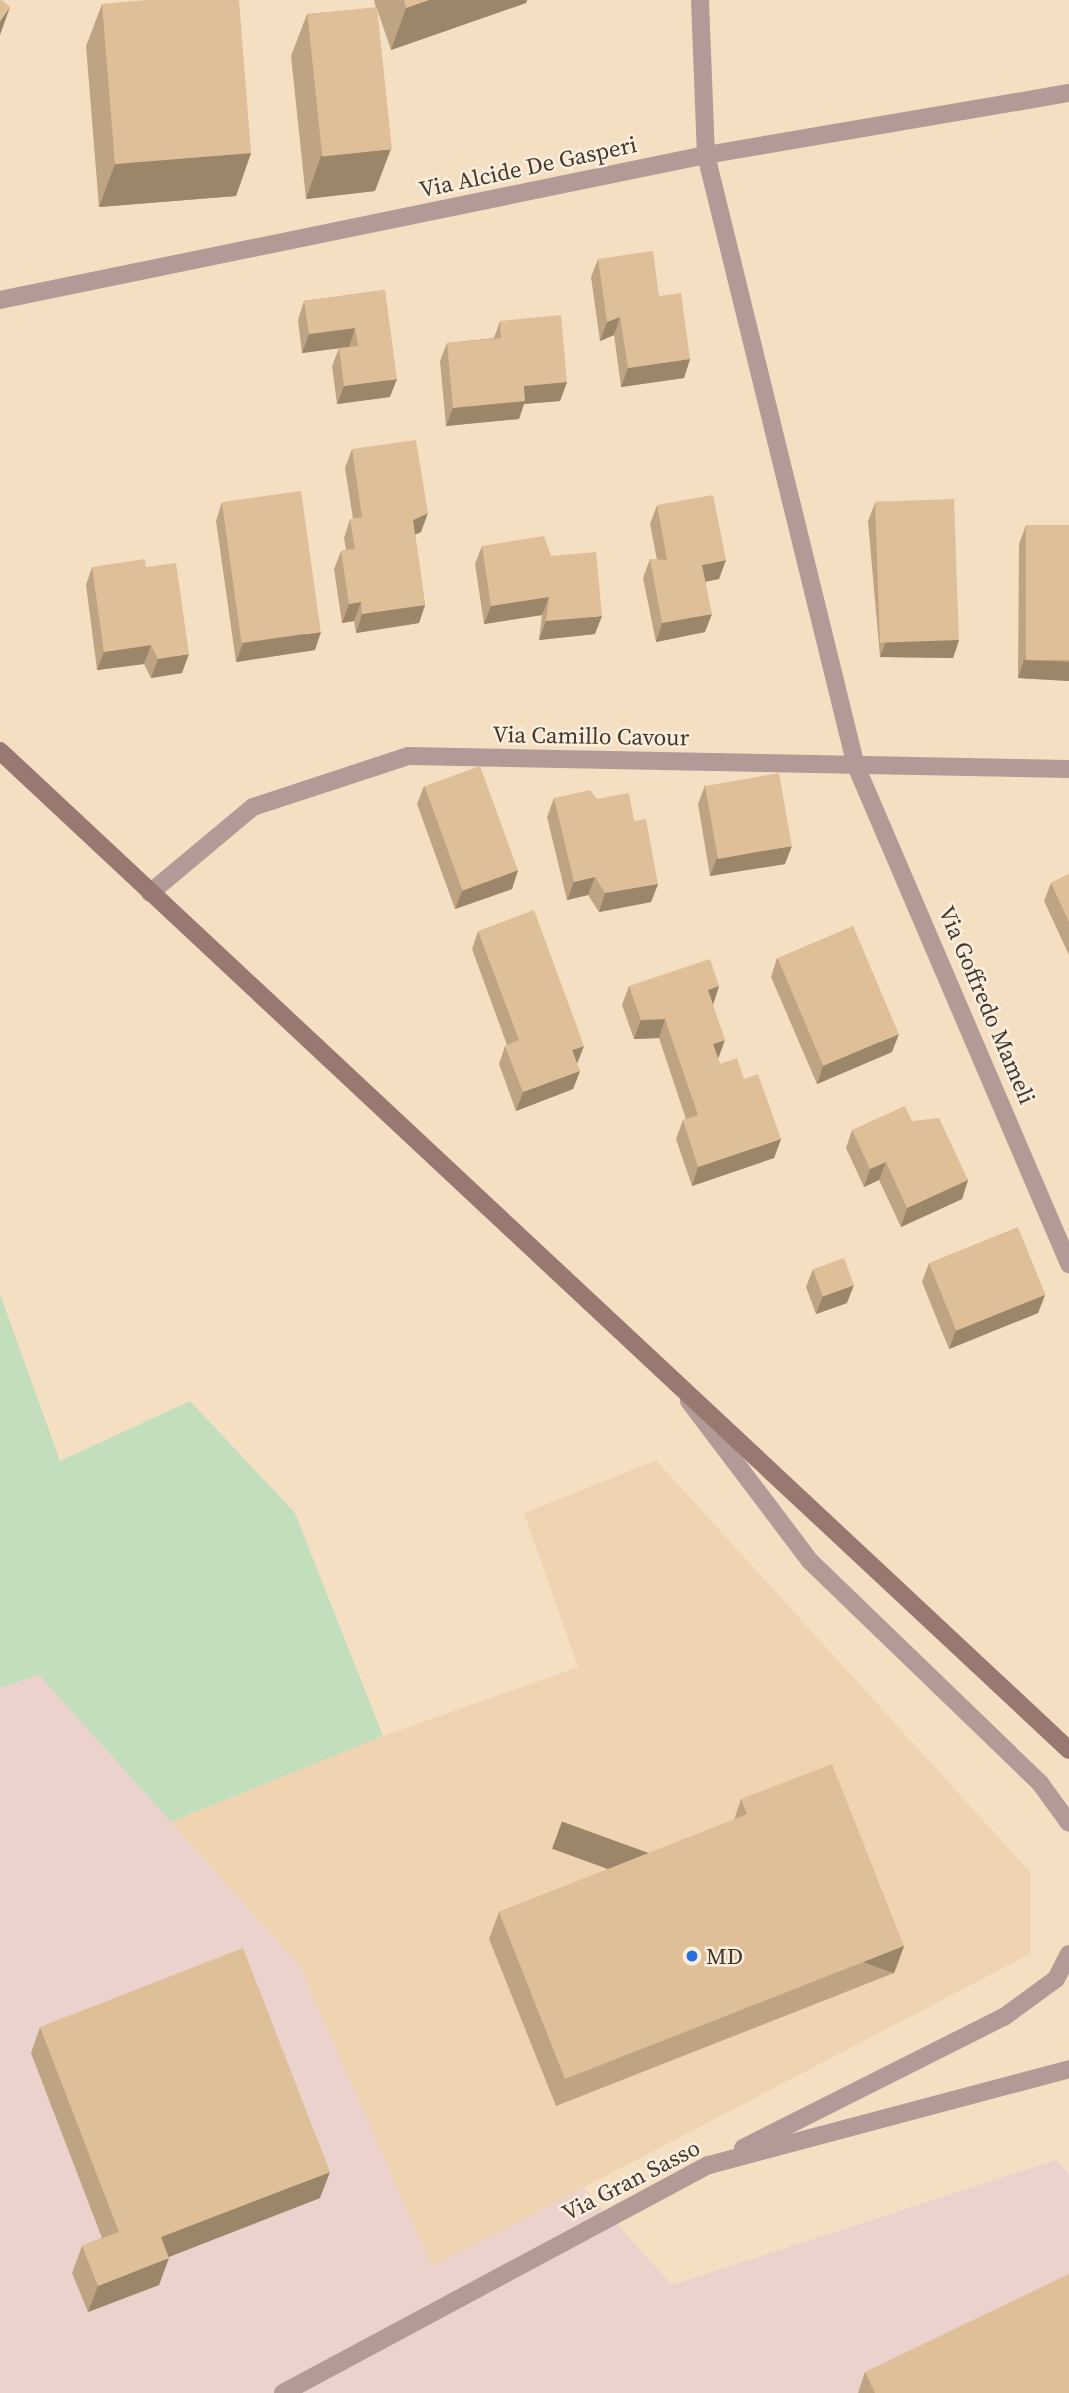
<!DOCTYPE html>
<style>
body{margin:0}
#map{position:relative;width:1069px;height:2393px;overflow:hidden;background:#f5dfc3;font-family:"Source Serif 4",serif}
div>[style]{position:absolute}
.built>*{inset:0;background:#f0d4b2}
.industrial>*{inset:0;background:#ecd2cc}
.green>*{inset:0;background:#c3debc}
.pedestrian>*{height:18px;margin:-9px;padding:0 9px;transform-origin:9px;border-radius:9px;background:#b29b96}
.minor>*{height:18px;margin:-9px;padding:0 9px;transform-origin:9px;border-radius:9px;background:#b29b96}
.secondary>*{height:18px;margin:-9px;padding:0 9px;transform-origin:9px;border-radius:9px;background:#997871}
.wall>*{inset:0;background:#bfa483}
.shaded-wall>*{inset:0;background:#9b866a;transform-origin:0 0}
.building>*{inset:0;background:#debf98;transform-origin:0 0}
.dots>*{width:19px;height:19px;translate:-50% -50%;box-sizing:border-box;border:4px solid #fbeedd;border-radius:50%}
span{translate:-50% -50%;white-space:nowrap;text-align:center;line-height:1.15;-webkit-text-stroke:5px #fbeedd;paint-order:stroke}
.street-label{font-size:23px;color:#42392e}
.poi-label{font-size:23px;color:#42392e}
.left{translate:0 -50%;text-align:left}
</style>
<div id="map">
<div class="built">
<div style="clip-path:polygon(656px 1460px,1030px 1872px,1030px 1954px,432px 2267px,299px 1965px,171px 1822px,383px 1736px,578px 1667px,524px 1513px)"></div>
</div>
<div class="industrial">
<div style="clip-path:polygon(39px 1675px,299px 1965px,432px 2266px,584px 2188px,672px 2285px,1056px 2160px,1069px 2174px,1069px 2393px,0 2393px,0 1688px)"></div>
</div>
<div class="green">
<div style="clip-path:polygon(0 1294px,60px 1461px,190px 1401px,295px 1513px,383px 1736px,171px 1822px,39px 1675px,0 1688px)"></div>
</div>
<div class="pedestrian">
<div style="left:700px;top:0;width:155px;rotate:87.8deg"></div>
</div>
<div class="minor">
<div style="left:706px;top:155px;width:629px;rotate:76.21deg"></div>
<div style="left:856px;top:766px;width:542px;rotate:66.84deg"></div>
<div style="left:0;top:300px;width:721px;rotate:-11.61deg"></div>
<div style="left:706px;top:155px;width:368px;rotate:-9.7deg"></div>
<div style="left:150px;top:893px;width:134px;rotate:-39.9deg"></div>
<div style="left:253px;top:807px;width:163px;rotate:-18.2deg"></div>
<div style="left:408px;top:756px;width:661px;rotate:1.13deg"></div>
<div style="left:689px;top:1401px;width:201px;rotate:52.9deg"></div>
<div style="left:810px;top:1561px;width:320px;rotate:44deg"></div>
<div style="left:1040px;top:1783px;width:49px;rotate:54.1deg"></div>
<div style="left:743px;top:2148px;width:292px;rotate:-26.7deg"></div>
<div style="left:1004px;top:2017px;width:64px;rotate:-36.2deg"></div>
<div style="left:1056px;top:1979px;width:28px;rotate:-63deg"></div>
<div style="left:283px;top:2393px;width:483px;rotate:-28.2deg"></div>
<div style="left:709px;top:2165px;width:373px;rotate:-14.9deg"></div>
</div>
<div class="secondary">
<div style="left:0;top:751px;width:1463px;rotate:43.06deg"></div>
</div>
<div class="wall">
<div style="clip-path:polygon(374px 0,527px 0,526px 3px,391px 50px,377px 9px,375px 191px,306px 199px,291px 56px,307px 14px,376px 8px)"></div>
<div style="clip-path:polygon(102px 4px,251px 153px,236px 196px,99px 207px,86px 46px)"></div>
<div style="clip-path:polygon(598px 259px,659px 296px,690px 359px,684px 378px,621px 387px,614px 335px,600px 341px,591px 277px)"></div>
<div style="clip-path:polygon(385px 290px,390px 397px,337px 404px,332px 366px,339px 348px,302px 353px,298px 320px,304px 301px)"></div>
<div style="clip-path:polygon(500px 321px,567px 382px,560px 401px,524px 404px,519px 419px,446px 426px,440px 361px,447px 343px,494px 338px)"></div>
<div style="clip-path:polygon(352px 449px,421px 532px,415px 534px,425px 605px,419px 623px,356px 633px,354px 621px,342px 623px,334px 569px,341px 551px,346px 550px,344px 538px,350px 519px,353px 519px,345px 468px)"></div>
<div style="clip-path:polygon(222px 502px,315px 650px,236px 662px,216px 521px)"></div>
<div style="clip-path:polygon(875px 503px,959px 640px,953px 658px,880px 657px,868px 521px)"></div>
<div style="clip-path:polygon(657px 505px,719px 579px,706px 582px,705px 632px,656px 642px,643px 578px,650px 559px,657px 560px,650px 524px)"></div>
<div style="clip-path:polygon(1026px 525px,1069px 525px,1069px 681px,1018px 678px,1019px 544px)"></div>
<div style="clip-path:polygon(482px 546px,551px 556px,595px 634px,539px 640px,542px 615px,484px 624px,475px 564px)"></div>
<div style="clip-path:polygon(92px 567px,146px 567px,182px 673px,151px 678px,144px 664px,97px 670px,86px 585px)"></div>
<div style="clip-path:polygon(705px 785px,785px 864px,710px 876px,698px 804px)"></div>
<div style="clip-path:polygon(424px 786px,518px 870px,512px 889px,455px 909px,417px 804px)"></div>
<div style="clip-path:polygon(554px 798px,597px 799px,634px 821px,658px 884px,651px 902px,599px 912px,588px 895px,567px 900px,547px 817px)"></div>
<div style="clip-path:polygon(1069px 874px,1069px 955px,1044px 901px,1051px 883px)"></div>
<div style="clip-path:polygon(478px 931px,577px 1064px,580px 1071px,573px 1089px,516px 1111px,499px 1064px,505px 1046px,507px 1045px,472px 949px)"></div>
<div style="clip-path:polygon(777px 958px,892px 1052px,817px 1084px,771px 977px)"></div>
<div style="clip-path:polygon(629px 986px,719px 986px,713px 1004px,718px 1059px,720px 1064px,744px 1079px,781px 1139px,774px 1158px,692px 1186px,676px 1139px,683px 1120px,686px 1119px,659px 1038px,634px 1039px,622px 1005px)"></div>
<div style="clip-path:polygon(912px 1121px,968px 1180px,962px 1199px,901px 1227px,879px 1180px,864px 1187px,846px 1148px,852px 1130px)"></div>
<div style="clip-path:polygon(929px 1263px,1045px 1295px,1038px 1313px,949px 1349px,922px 1282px)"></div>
<div style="clip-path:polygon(813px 1269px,847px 1303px,816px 1314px,806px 1287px)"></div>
<div style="clip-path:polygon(741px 1799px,904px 1946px,894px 1973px,556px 2106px,489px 1939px,499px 1912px,734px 1820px)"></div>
<div style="clip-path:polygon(40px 2027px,320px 2198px,168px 2257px,159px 2285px,88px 2312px,72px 2273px,82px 2246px,102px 2238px,31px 2053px)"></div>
<div style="clip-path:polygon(865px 2372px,1069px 2393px,858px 2393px)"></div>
</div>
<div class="shaded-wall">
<div style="clip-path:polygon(429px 0,527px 0,526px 3px,391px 50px,406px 8px)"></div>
<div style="clip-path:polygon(10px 7px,0 35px,0 21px)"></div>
<div style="clip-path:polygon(391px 149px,375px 191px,306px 199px,321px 156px)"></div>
<div style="clip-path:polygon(251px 153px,236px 196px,99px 207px,115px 164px)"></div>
<div style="clip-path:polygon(620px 317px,614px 335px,600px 341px,607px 322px)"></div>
<div style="clip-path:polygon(355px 328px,349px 347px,302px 353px,309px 334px)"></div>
<div style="clip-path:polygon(690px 359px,684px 378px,621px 387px,628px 368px)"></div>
<div style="clip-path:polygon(397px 379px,390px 397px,337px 404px,344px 386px)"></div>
<div style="clip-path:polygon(567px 382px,560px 401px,524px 404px,519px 419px,446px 426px,453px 408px,524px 386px)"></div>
<div style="clip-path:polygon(428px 513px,421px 532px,406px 539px,413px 520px)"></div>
<div style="clip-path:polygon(726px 560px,719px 579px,696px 583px,702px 565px)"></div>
<div style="clip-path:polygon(549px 597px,542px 615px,484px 624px,491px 606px)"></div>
<div style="clip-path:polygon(361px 602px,354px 621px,342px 623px,349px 604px)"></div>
<div style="clip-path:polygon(425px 605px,419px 623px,356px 633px,362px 614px)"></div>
<div style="clip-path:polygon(712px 614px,705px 632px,656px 642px,662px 623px)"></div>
<div style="clip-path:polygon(602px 616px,595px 634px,539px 640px,546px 621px)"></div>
<div style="clip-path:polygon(321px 632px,315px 650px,236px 662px,243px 643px)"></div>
<div style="clip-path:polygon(887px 639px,959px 640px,953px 658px,880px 657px)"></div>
<div style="clip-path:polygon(151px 645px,144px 664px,97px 670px,104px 652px)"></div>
<div style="clip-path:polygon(189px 654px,182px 673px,151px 678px,158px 659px)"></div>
<div style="clip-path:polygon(1024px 660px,1069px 662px,1069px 681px,1018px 678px)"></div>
<div style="clip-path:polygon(792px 846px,785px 864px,710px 876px,717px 858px)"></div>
<div style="clip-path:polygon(518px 870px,512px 889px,455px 909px,462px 891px)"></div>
<div style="clip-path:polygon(595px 877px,588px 895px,567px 900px,574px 882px)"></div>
<div style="clip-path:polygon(658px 884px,651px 902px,599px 912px,605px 893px)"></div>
<div style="clip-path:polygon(719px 986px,713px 1005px,708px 990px)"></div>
<div style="clip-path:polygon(665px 1019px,659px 1038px,634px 1039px,641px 1020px)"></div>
<div style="clip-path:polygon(899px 1034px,892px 1052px,817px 1084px,823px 1066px)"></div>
<div style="clip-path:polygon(725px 1040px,718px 1059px,713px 1044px)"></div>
<div style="clip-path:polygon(584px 1046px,577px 1064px,572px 1050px)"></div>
<div style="clip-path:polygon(580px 1071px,573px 1089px,516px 1111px,523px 1092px)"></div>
<div style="clip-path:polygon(781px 1139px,774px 1158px,692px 1186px,698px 1167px)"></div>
<div style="clip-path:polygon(886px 1162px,879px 1180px,864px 1187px,870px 1169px)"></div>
<div style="clip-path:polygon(968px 1180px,962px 1199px,901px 1227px,907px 1208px)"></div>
<div style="clip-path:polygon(854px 1285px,847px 1303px,816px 1314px,823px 1296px)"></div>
<div style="clip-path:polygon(1045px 1295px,1038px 1313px,949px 1349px,956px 1330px)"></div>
<div style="left:904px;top:1946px;width:29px;height:364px;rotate:110deg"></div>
<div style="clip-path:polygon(330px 2172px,320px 2198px,151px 2264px,161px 2237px)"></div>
<div style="clip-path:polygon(169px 2258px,159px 2285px,88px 2312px,98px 2286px)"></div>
</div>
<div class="building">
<div style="clip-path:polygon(0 0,2px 0,10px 7px,0 21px)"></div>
<div style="clip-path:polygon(146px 0,239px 0,251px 153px,115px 164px,102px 4px)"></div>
<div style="clip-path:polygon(404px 0,429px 0,406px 8px)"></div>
<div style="left:377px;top:7px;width:143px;height:70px;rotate:84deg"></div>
<div style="clip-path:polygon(653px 251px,659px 296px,681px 293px,690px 359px,628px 368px,620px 317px,607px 322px,598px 259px)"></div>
<div style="clip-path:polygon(385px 290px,397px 379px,344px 386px,339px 348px,358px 346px,355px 328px,309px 334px,304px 301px)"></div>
<div style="clip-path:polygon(561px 315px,567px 382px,524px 386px,525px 401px,453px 408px,447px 343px,501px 338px,500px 321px)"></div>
<div style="clip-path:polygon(416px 440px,428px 513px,413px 520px,425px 605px,362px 614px,361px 602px,349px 604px,341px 551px,355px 549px,350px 519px,362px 517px,352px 449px)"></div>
<div style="left:301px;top:491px;width:142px;height:80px;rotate:82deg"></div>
<div style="clip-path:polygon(713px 495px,726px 560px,702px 565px,712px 614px,662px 623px,650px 559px,667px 560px,657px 505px)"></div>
<div style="left:954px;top:499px;width:141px;height:79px;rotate:88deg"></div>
<div style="left:1026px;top:525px;width:43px;height:135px"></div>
<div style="clip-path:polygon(544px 536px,551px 556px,596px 552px,602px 616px,546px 621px,549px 597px,491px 606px,482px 546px)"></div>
<div style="clip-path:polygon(145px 559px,146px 567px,176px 563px,189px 654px,158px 659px,151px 645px,104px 652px,92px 567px)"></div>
<div style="left:480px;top:766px;width:111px;height:59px;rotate:70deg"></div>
<div style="left:779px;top:773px;width:74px;height:75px;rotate:80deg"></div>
<div style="clip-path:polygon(590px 790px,597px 799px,629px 793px,634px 821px,646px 819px,658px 884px,605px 893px,595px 877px,574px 882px,554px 798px)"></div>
<div style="clip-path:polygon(1069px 874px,1069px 922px,1051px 883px)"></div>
<div style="clip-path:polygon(534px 910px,584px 1046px,572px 1050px,580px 1071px,523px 1092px,505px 1046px,519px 1040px,478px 931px)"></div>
<div style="left:853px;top:926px;width:117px;height:82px;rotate:67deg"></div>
<div style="clip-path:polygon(710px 959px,719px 986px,708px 990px,725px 1040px,713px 1044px,720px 1064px,737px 1058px,744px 1079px,758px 1074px,781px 1139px,698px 1167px,683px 1120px,698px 1115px,665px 1019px,641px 1020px,629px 986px)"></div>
<div style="clip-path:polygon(905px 1106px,912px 1121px,939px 1118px,968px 1180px,907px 1208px,886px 1162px,870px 1169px,852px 1130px)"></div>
<div style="left:1018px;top:1227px;width:73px;height:96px;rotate:68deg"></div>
<div style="left:844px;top:1258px;width:29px;height:33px;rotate:70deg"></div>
<div style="clip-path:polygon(832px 1764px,904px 1946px,565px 2079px,499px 1912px,747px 1814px,741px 1799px)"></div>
<div style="clip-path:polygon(243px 1948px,330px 2172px,161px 2237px,169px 2258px,98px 2286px,82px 2246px,119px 2232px,40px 2027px)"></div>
<div style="clip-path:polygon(1069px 2274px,1069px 2393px,875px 2393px,865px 2372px)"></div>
</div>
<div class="dots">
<div style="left:692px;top:1956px;background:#2870dc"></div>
</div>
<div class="street-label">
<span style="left:528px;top:167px;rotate:-12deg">Via Alcide De Gasperi</span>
<span style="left:591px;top:736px;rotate:1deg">Via Camillo Cavour</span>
<span style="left:987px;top:1005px;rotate:67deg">Via Goffredo Mameli</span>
<span style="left:631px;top:2180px;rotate:-27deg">Via Gran Sasso</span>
</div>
<div class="poi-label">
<span class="left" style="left:706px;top:1956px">MD</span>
</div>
</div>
